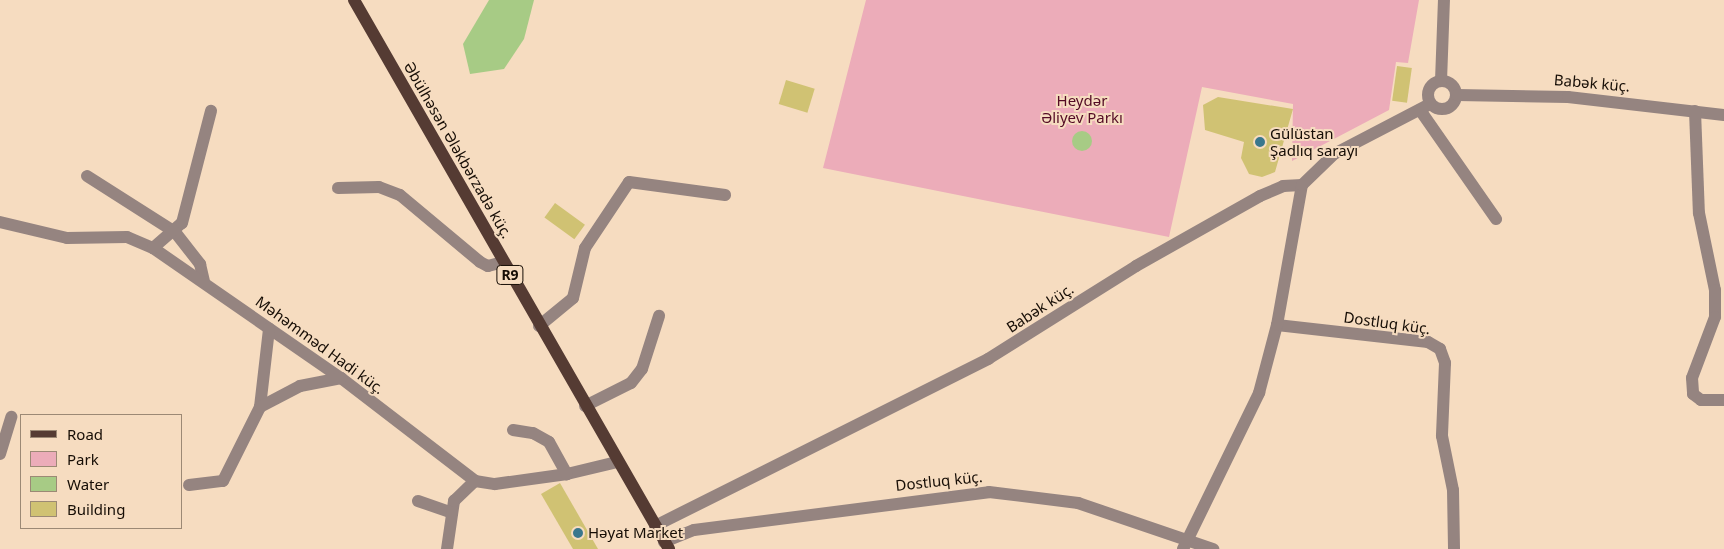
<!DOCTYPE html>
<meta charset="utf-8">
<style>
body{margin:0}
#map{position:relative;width:1724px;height:549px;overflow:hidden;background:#f6dcc0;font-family:"Noto Sans",sans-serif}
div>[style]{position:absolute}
.green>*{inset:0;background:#ecacb9}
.water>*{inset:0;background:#a7cb85}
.round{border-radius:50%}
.building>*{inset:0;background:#d0c273;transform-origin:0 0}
.minor>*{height:12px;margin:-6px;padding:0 6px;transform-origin:6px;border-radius:6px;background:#958480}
.minor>.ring{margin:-6px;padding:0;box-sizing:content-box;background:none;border:12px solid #958480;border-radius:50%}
.major>*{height:12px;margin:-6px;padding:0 6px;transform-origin:6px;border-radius:6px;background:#553b33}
.dots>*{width:14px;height:14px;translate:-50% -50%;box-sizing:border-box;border:2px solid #f6dcc0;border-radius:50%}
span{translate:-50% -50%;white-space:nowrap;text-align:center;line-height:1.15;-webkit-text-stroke:4px #f6dcc0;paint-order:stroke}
.shield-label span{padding:1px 4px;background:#f6dcc0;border:1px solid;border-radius:4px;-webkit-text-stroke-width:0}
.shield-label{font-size:14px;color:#160d05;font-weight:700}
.street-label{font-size:15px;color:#160d05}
.park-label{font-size:15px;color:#540b25}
.poi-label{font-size:15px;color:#160d05}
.left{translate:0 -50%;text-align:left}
.legend{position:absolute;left:20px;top:414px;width:162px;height:115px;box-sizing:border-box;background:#f6dcc0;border:1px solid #9c8975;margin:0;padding:6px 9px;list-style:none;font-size:15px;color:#160d05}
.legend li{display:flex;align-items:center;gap:10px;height:25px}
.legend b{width:25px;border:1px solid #9c8975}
</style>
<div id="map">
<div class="green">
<div style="clip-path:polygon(866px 0,1419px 0,1408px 63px,1396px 62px,1389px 110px,1292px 161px,1293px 104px,1202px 87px,1169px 237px,823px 168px)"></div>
</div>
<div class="water">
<div style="clip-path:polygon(489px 0,534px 0,524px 39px,504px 69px,470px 74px,463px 44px)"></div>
<div class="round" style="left:1072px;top:131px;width:20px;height:20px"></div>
</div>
<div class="building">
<div style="left:1397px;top:66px;width:15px;height:35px;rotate:8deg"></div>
<div style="left:786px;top:80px;width:30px;height:25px;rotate:17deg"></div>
<div style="clip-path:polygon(1218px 97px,1293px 109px,1275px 172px,1262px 177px,1249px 174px,1241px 158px,1244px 142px,1205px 130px,1203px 105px)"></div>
<div style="left:555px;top:203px;width:37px;height:18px;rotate:36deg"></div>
<div style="clip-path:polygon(560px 483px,598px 549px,573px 549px,541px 494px)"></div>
</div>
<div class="minor">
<div class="ring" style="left:1428px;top:81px;width:16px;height:16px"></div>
<div style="left:1441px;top:81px;width:81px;rotate:-87.9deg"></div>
<div style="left:1457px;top:95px;width:111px;rotate:1deg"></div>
<div style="left:1568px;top:97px;width:157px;rotate:6.6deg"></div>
<div style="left:1420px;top:110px;width:133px;rotate:55.1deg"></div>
<div style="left:1695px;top:111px;width:102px;rotate:87.8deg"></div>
<div style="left:1699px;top:213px;width:79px;rotate:78.3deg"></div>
<div style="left:1715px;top:290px;width:27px;rotate:90deg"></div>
<div style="left:1715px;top:317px;width:65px;rotate:110.7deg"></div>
<div style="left:1692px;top:378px;width:16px;rotate:86deg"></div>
<div style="left:1693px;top:394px;width:10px;rotate:37deg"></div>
<div style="left:1701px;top:400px;width:23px"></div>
<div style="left:87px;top:176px;width:104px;rotate:32.5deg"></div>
<div style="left:175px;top:232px;width:41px;rotate:52deg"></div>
<div style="left:200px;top:264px;width:17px;rotate:77deg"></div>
<div style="left:338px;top:188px;width:41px;rotate:-1.4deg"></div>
<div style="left:379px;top:187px;width:22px;rotate:21deg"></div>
<div style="left:400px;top:195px;width:104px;rotate:39.9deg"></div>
<div style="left:480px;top:262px;width:9px;rotate:27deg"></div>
<div style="left:488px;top:266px;width:16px;rotate:-15deg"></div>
<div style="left:0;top:222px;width:69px;rotate:13.4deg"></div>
<div style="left:67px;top:238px;width:60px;rotate:-1deg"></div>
<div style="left:127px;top:237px;width:28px;rotate:23deg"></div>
<div style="left:153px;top:248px;width:229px;rotate:34.7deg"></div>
<div style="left:341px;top:378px;width:169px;rotate:37.5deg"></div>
<div style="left:475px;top:481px;width:20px;rotate:9deg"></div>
<div style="left:495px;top:484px;width:73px;rotate:-7.9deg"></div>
<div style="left:567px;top:474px;width:51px;rotate:-13.5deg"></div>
<div style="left:153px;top:248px;width:38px;rotate:-41deg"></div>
<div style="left:182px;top:223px;width:116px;rotate:-75.5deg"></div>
<div style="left:1277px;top:325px;width:152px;rotate:6.4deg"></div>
<div style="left:1428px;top:342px;width:14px;rotate:30deg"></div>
<div style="left:1440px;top:349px;width:15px;rotate:70deg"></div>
<div style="left:1445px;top:363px;width:73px;rotate:92.4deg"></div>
<div style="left:1442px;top:436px;width:55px;rotate:78.5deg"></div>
<div style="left:1453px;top:490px;width:59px;rotate:89deg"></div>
<div style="left:539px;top:326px;width:44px;rotate:-39.5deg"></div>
<div style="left:573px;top:298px;width:51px;rotate:-76.5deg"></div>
<div style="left:585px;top:248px;width:79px;rotate:-56.3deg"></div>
<div style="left:629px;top:182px;width:97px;rotate:7.7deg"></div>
<div style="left:585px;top:406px;width:51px;rotate:-26.6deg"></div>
<div style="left:631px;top:383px;width:18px;rotate:-52deg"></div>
<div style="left:642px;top:369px;width:56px;rotate:-72.2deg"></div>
<div style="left:260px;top:407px;width:79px;rotate:-83.4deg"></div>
<div style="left:513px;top:430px;width:20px;rotate:9deg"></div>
<div style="left:533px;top:433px;width:18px;rotate:29deg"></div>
<div style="left:549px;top:442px;width:37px;rotate:61deg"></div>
<div style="left:0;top:454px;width:39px;rotate:-73deg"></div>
<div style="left:189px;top:485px;width:34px;rotate:-7deg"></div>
<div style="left:223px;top:481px;width:83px;rotate:-63.4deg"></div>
<div style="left:260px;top:407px;width:45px;rotate:-27.7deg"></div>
<div style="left:300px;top:386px;width:42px;rotate:-11deg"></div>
<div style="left:418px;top:501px;width:34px;rotate:19deg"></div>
<div style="left:655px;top:526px;width:373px;rotate:-26.6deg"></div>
<div style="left:988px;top:359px;width:175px;rotate:-32.1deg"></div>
<div style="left:1136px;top:266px;width:142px;rotate:-29.4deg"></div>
<div style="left:1260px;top:196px;width:25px;rotate:-23deg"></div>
<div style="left:1283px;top:186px;width:19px;rotate:-3deg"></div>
<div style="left:664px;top:542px;width:32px;rotate:-22deg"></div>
<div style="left:694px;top:530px;width:297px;rotate:-7.3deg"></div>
<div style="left:989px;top:492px;width:90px;rotate:7deg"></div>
<div style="left:1078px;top:503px;width:143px;rotate:18.8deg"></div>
<div style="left:447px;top:549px;width:49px;rotate:-81.7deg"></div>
<div style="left:454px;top:501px;width:29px;rotate:-44deg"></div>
<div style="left:1183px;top:549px;width:174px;rotate:-64deg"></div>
<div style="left:1259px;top:393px;width:70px;rotate:-75.2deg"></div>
<div style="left:1277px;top:325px;width:142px;rotate:-79.9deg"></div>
<div style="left:1302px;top:185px;width:45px;rotate:-44.1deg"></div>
<div style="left:1334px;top:154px;width:108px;rotate:-27.5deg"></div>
</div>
<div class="major">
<div style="left:354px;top:0;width:633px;rotate:60.15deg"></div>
</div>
<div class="dots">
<div style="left:1260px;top:142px;background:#3a778d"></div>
<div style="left:578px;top:533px;background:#3a778d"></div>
</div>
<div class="shield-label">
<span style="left:510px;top:275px">R9</span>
</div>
<div class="street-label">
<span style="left:1592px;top:83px;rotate:5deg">Babək küç.</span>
<span style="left:458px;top:150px;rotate:60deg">Əbülhəsən Ələkbərzadə küç.</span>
<span style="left:1040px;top:308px;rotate:-33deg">Babək küç.</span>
<span style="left:1387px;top:323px;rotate:8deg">Dostluq küç.</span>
<span style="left:320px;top:345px;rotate:36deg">Məhəmməd Hadi küç.</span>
<span style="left:939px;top:481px;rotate:-6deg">Dostluq küç.</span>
</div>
<div class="park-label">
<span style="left:1082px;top:109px">Heydər<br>Əliyev Parkı</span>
</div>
<div class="poi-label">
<span class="left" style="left:1270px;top:142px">Gülüstan<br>Şadlıq sarayı</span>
<span class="left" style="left:588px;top:533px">Həyat Market</span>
</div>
<ul class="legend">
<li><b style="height:6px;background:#553b33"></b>Road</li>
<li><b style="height:14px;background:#ecacb9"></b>Park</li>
<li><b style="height:14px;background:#a7cb85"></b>Water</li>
<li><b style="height:14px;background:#d0c273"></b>Building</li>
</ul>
</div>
